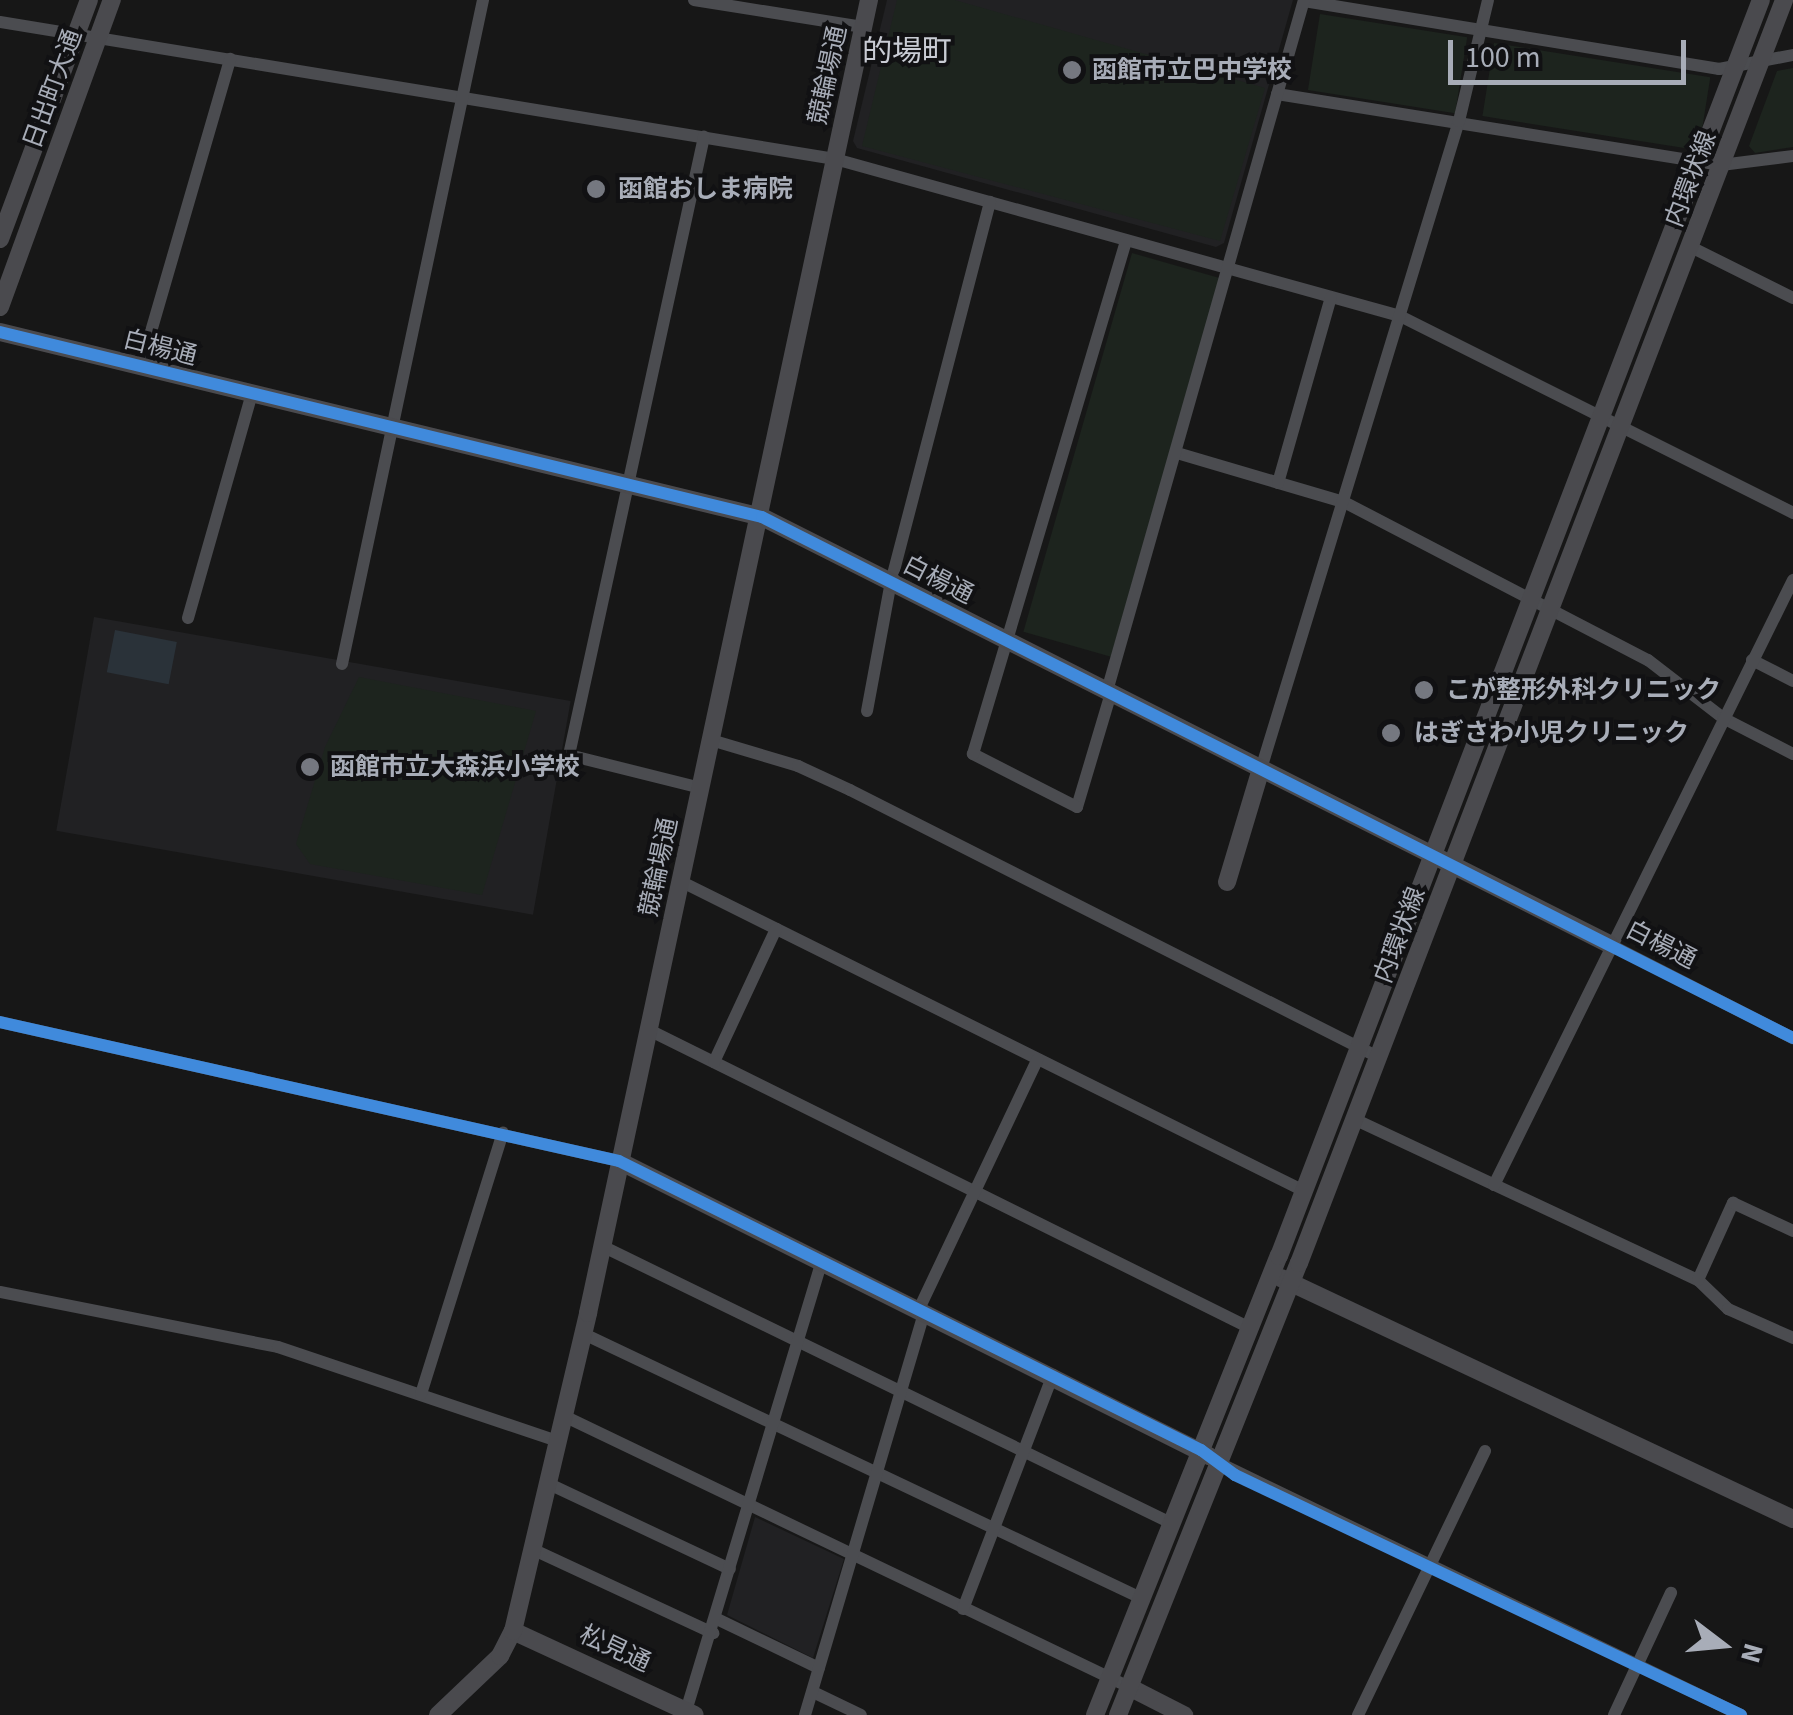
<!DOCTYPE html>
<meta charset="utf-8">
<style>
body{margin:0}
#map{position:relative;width:1793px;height:1715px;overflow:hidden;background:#171717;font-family:"Source Sans 3","Noto Sans JP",sans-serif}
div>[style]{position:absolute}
.built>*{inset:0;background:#212123;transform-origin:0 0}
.green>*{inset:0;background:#1d241e;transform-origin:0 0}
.water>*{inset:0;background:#2a3239;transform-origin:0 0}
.street>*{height:12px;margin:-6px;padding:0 6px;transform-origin:6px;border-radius:6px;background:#4b4c50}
.secondary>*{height:18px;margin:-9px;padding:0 9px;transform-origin:9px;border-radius:9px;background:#4a4a4e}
.cycleway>*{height:12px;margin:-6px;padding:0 6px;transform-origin:6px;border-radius:6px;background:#408adc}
.dots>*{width:28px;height:28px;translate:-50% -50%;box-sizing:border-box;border:5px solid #111113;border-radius:50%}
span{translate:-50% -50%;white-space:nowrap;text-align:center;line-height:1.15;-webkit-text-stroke:8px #111113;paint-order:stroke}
.poi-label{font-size:25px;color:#a8adb8;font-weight:700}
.left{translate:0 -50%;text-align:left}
.street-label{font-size:25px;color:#a8adb8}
.quarter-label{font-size:30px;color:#c9ccd4}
.north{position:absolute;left:1673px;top:1595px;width:100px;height:100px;-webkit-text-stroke:8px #111113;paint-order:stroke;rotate:106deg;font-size:28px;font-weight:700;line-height:40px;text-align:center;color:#a8adb8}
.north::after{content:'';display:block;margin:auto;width:35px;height:45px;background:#a8adb8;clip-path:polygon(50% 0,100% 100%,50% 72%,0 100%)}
.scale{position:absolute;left:1448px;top:40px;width:238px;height:45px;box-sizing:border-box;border:5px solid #a8adb8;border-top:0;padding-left:12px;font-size:30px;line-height:35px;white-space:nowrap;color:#a8adb8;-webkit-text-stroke:8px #111113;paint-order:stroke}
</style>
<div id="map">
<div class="built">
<div style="clip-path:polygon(887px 0,1293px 0,1224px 243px,1216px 247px,857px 148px,853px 141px)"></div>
<div style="left:94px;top:617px;width:484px;height:217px;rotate:10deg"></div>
<div style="clip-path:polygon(755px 1517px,844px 1559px,813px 1658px,727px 1615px)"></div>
</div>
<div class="green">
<div style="clip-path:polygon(897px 0,955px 0,1265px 88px,1220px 241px,862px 146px)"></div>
<div style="left:1320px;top:14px;width:149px;height:77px;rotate:9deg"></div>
<div style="left:1494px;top:43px;width:219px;height:74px;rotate:9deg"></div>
<div style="clip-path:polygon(1793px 68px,1793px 147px,1755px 153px,1749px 146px,1777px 71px)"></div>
<div style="left:1132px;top:253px;width:91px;height:394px;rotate:16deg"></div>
<div style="clip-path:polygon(359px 677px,536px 711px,482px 895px,310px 864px,296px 844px,325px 747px)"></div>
</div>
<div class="water">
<div style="left:115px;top:630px;width:63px;height:43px;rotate:11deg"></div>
</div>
<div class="street">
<div style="left:694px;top:0;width:171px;rotate:9.1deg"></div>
<div style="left:1304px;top:1px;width:421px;rotate:9.3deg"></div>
<div style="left:1719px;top:69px;width:75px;rotate:-10.7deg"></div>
<div style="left:0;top:22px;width:846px;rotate:9.32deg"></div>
<div style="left:835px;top:159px;width:586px;rotate:15.53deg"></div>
<div style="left:1400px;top:316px;width:440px;rotate:26.6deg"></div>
<div style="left:1277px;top:94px;width:450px;rotate:9.1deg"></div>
<div style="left:1721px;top:165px;width:73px;rotate:-7.1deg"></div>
<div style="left:1689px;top:246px;width:116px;rotate:26.6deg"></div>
<div style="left:141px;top:366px;width:320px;rotate:-73.8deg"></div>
<div style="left:1177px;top:453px;width:174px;rotate:16.4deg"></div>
<div style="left:1344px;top:502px;width:343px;rotate:27.5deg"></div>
<div style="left:1648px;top:660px;width:95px;rotate:37.7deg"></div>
<div style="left:1723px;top:718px;width:79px;rotate:27.2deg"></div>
<div style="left:1278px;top:483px;width:193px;rotate:-74.1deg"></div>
<div style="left:188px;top:618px;width:234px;rotate:-74.1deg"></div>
<div style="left:1752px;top:660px;width:46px;rotate:27.1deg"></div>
<div style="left:342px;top:664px;width:679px;rotate:-78.01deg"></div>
<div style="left:1107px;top:691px;width:719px;rotate:-74.09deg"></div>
<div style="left:1111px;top:693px;width:119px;rotate:106.6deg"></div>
<div style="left:1077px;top:807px;width:117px;rotate:-153deg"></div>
<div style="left:973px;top:754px;width:535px;rotate:-73.39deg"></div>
<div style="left:867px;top:711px;width:131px;rotate:-79.5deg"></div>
<div style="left:891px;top:582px;width:393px;rotate:-75.4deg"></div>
<div style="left:711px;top:740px;width:91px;rotate:16.6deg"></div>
<div style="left:798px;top:766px;width:57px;rotate:24.8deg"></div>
<div style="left:850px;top:790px;width:592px;rotate:26.82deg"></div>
<div style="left:1261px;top:769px;width:678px;rotate:-73.01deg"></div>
<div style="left:1459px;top:121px;width:124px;rotate:-76.5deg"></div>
<div style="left:701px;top:788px;width:136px;rotate:-166deg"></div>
<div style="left:569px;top:755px;width:633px;rotate:-77.68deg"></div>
<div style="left:682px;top:882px;width:695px;rotate:26.42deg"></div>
<div style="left:1609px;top:944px;width:207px;rotate:27.1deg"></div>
<div style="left:0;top:1022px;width:634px;rotate:12.66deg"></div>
<div style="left:649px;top:1030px;width:671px;rotate:26.37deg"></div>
<div style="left:714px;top:1062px;width:147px;rotate:-65deg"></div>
<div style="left:1354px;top:1119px;width:380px;rotate:25.1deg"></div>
<div style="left:1698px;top:1280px;width:42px;rotate:44deg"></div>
<div style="left:1728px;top:1309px;width:71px;rotate:24deg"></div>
<div style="left:1494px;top:1185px;width:675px;rotate:-63.7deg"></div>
<div style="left:602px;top:1246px;width:633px;rotate:25.96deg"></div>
<div style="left:1698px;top:1280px;width:85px;rotate:-65.6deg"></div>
<div style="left:1733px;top:1203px;width:66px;rotate:25deg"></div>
<div style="left:0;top:1292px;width:283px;rotate:11.2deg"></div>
<div style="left:278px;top:1347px;width:295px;rotate:18.6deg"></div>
<div style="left:919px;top:1309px;width:276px;rotate:-64.6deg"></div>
<div style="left:584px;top:1334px;width:616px;rotate:25.36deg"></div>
<div style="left:421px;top:1394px;width:274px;rotate:-72.6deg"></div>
<div style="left:564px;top:1416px;width:627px;rotate:25.62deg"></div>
<div style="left:1219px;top:1463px;width:580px;rotate:25.77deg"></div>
<div style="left:547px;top:1483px;width:202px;rotate:25.2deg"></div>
<div style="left:532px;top:1549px;width:200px;rotate:24.9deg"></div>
<div style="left:963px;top:1609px;width:251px;rotate:-69deg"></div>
<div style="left:717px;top:1619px;width:113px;rotate:25.7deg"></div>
<div style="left:813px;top:1692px;width:53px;rotate:25.6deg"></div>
<div style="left:686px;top:1711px;width:470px;rotate:-73.2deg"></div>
<div style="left:805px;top:1715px;width:420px;rotate:-73.5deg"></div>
<div style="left:1358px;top:1715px;width:293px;rotate:-64.3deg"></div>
<div style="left:1614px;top:1715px;width:135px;rotate:-65deg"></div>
</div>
<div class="secondary">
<div style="left:0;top:239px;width:255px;rotate:-69.6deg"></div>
<div style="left:0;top:307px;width:327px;rotate:-70deg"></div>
<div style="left:0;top:332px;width:784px;rotate:13.65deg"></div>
<div style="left:762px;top:517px;width:949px;rotate:26.75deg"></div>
<div style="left:1227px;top:882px;width:118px;rotate:-73.3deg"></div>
<div style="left:619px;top:1161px;width:660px;rotate:26.57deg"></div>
<div style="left:1281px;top:1278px;width:566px;rotate:25.21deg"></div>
<div style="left:513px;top:1631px;width:200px;rotate:24.8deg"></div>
<div style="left:1129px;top:1687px;width:62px;rotate:27deg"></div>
<div style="left:438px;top:1715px;width:86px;rotate:-43.6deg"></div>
<div style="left:500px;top:1656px;width:28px;rotate:-63deg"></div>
<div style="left:513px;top:1631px;width:327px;rotate:-76.7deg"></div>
<div style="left:588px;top:1313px;width:1343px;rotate:-77.92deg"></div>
<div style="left:1095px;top:1715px;width:495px;rotate:-68.2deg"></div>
<div style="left:1279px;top:1256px;width:1345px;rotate:-69.01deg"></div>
<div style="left:1118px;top:1715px;width:487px;rotate:-68.2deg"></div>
<div style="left:1299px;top:1263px;width:1353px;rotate:-68.99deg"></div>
</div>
<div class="cycleway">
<div style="left:0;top:332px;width:784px;rotate:13.65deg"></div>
<div style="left:762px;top:517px;width:1155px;rotate:26.81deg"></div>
<div style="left:0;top:1022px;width:634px;rotate:12.66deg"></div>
<div style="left:619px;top:1161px;width:650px;rotate:26.41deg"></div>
<div style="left:1201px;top:1450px;width:42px;rotate:36.3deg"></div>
<div style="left:1235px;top:1475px;width:560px;rotate:25.38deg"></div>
</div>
<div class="dots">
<div style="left:1072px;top:70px;background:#757880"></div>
<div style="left:596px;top:189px;background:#757880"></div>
<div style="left:1424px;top:690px;background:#757880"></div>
<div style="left:1391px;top:733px;background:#757880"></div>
<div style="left:310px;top:767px;background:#757880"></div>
</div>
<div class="poi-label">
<span class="left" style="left:1092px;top:70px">函館市立巴中学校</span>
<span class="left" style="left:618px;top:189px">函館おしま病院</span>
<span class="left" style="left:1446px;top:690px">こが整形外科クリニック</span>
<span class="left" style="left:1414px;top:733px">はぎさわ小児クリニック</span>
<span class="left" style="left:330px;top:767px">函館市立大森浜小学校</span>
</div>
<div class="street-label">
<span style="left:828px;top:75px;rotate:-78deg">競輪場通</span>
<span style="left:53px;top:89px;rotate:-70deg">日出町大通</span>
<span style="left:1691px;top:179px;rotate:-69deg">内環状線</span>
<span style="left:160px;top:348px;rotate:14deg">白楊通</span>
<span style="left:938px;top:580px;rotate:27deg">白楊通</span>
<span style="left:659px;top:867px;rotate:-78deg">競輪場通</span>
<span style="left:1400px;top:935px;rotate:-69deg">内環状線</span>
<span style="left:1661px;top:945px;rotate:27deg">白楊通</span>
<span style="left:615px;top:1649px;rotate:25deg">松見通</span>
</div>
<div class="quarter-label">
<span style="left:907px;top:52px">的場町</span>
</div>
<div class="north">N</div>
<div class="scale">100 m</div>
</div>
